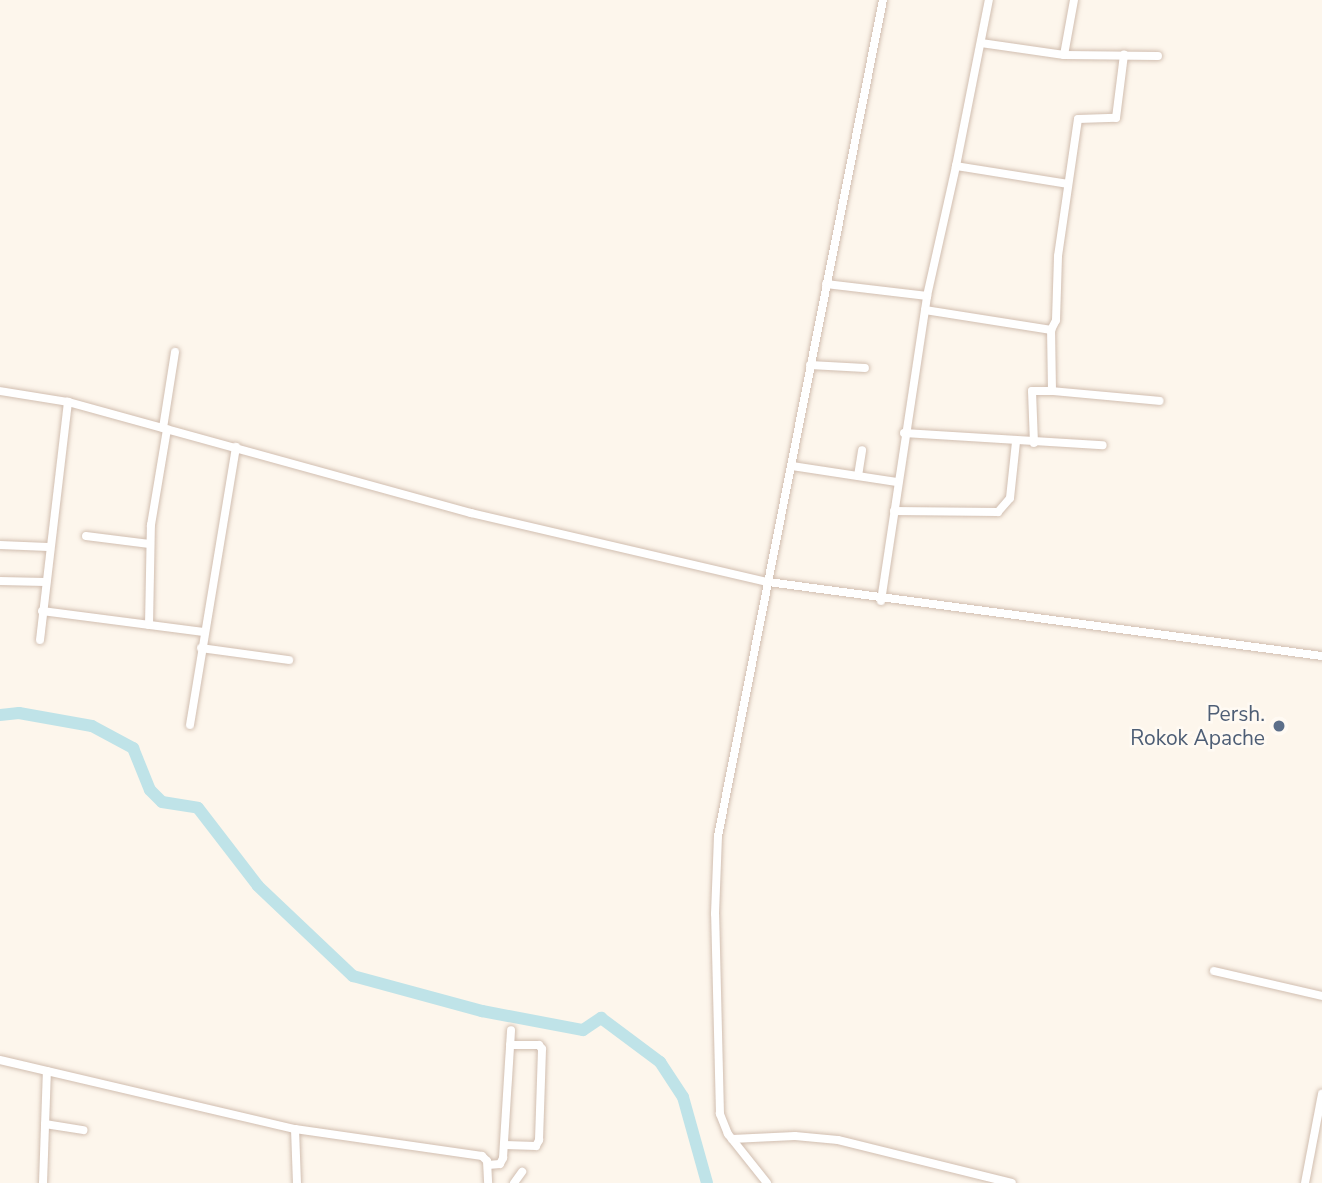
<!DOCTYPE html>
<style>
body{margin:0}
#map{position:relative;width:1322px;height:1183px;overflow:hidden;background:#fdf6ec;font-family:"Nunito Sans",sans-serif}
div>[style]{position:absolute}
.river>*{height:12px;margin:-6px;padding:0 6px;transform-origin:6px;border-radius:6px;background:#bfe3e8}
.roads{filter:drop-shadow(0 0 2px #d1beb0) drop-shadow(0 0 2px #d1beb0)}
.minor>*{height:8px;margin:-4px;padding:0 4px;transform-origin:4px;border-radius:4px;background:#fff}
.dots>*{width:19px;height:19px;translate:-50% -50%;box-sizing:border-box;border:4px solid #fffaf3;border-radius:50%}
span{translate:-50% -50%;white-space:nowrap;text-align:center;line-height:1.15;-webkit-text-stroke:5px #fffaf3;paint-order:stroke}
.service-label{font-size:21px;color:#4e5e75}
.right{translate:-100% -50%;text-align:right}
</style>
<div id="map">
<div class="river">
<div style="left:0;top:715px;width:19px;rotate:-6deg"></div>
<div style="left:19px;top:713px;width:74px;rotate:10.1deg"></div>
<div style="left:92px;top:726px;width:47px;rotate:28.2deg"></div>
<div style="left:133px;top:748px;width:45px;rotate:68deg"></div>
<div style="left:150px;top:790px;width:17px;rotate:45deg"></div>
<div style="left:162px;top:802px;width:36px;rotate:9deg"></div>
<div style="left:198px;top:808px;width:98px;rotate:52.4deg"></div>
<div style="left:258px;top:886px;width:131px;rotate:43.5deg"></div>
<div style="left:353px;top:976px;width:134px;rotate:15.2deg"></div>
<div style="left:482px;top:1011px;width:103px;rotate:10.7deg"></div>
<div style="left:583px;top:1030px;width:22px;rotate:-34deg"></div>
<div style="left:601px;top:1018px;width:74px;rotate:36.7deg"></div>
<div style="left:660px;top:1062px;width:42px;rotate:56.7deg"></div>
<div style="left:683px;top:1097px;width:89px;rotate:74.4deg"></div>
</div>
<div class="roads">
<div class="minor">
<div style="left:981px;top:43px;width:84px;rotate:8.2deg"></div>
<div style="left:1064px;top:55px;width:94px;rotate:0.6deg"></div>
<div style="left:1064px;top:55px;width:56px;rotate:-79.7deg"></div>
<div style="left:956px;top:166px;width:169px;rotate:-78.8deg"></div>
<div style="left:826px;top:284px;width:102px;rotate:6.8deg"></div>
<div style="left:925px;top:310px;width:128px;rotate:9deg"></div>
<div style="left:810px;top:365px;width:55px;rotate:3.1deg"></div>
<div style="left:0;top:391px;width:69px;rotate:9.2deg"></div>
<div style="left:68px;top:402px;width:418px;rotate:15.4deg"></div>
<div style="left:471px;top:513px;width:305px;rotate:13.1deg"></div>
<div style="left:768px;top:582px;width:559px;rotate:7.61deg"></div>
<div style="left:1052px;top:391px;width:108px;rotate:5.3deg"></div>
<div style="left:163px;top:428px;width:77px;rotate:-81deg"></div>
<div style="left:904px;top:433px;width:199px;rotate:3.5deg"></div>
<div style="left:1034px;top:443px;width:52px;rotate:-92.2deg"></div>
<div style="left:1032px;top:391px;width:20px"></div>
<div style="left:1052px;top:391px;width:61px;rotate:-90.9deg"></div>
<div style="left:1051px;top:330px;width:11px;rotate:-63deg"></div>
<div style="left:1056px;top:320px;width:64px;rotate:-88.2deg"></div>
<div style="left:1058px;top:256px;width:138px;rotate:-81.7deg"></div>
<div style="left:1078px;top:119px;width:38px;rotate:-2deg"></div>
<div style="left:1116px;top:118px;width:64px;rotate:-82.8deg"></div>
<div style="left:792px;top:466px;width:106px;rotate:8.7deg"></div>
<div style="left:858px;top:476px;width:26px;rotate:-81deg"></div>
<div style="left:894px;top:511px;width:104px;rotate:0.6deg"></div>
<div style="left:998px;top:512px;width:18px;rotate:-49deg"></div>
<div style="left:1010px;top:498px;width:56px;rotate:-83.9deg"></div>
<div style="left:86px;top:536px;width:64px;rotate:7.2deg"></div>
<div style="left:0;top:545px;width:48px;rotate:2.4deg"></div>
<div style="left:0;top:581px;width:45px;rotate:1.3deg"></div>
<div style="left:881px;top:601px;width:308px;rotate:-81.4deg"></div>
<div style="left:927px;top:296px;width:133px;rotate:-77.4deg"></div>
<div style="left:956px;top:166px;width:113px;rotate:9.1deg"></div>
<div style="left:42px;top:611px;width:163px;rotate:7.4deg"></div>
<div style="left:149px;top:625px;width:100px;rotate:-88.9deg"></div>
<div style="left:151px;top:525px;width:97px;rotate:-80.5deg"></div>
<div style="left:40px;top:640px;width:240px;rotate:-83.3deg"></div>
<div style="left:201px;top:648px;width:89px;rotate:7.8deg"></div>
<div style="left:190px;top:725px;width:282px;rotate:-80.6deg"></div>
<div style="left:1214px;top:971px;width:111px;rotate:13deg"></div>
<div style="left:0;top:1060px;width:303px;rotate:13.2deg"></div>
<div style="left:295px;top:1129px;width:189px;rotate:8.2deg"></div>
<div style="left:482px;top:1156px;width:7px;rotate:45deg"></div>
<div style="left:487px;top:1161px;width:22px;rotate:87deg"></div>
<div style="left:45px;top:1124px;width:39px;rotate:9deg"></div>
<div style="left:295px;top:1129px;width:54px;rotate:87.9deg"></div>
<div style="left:732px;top:1139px;width:63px;rotate:-2.7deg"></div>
<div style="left:795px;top:1136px;width:43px;rotate:5.3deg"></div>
<div style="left:838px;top:1140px;width:179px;rotate:13.9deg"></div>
<div style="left:505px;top:1145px;width:31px;rotate:2deg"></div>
<div style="left:536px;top:1146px;width:7px;rotate:-63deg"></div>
<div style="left:539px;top:1140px;width:91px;rotate:-88.1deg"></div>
<div style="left:542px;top:1049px;width:5px;rotate:-127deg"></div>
<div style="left:539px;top:1045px;width:29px;rotate:180deg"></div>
<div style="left:488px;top:1165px;width:12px;rotate:-5deg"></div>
<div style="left:500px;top:1164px;width:7px;rotate:-63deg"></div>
<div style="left:503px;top:1158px;width:128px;rotate:-86.4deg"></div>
<div style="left:43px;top:1183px;width:112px;rotate:-88deg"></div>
<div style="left:514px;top:1183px;width:14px;rotate:-54deg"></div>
<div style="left:767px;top:1183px;width:63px;rotate:-128.5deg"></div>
<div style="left:728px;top:1134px;width:22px;rotate:-112deg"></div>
<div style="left:720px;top:1114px;width:200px;rotate:-91.4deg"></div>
<div style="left:715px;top:914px;width:78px;rotate:-87.8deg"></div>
<div style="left:718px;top:836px;width:852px;rotate:-78.84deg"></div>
<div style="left:1305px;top:1183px;width:91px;rotate:-79.2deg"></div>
</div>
</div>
<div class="dots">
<div style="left:1279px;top:726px;background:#5c6f8a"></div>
</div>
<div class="service-label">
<span class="right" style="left:1265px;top:726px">Persh.<br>Rokok Apache</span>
</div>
</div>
